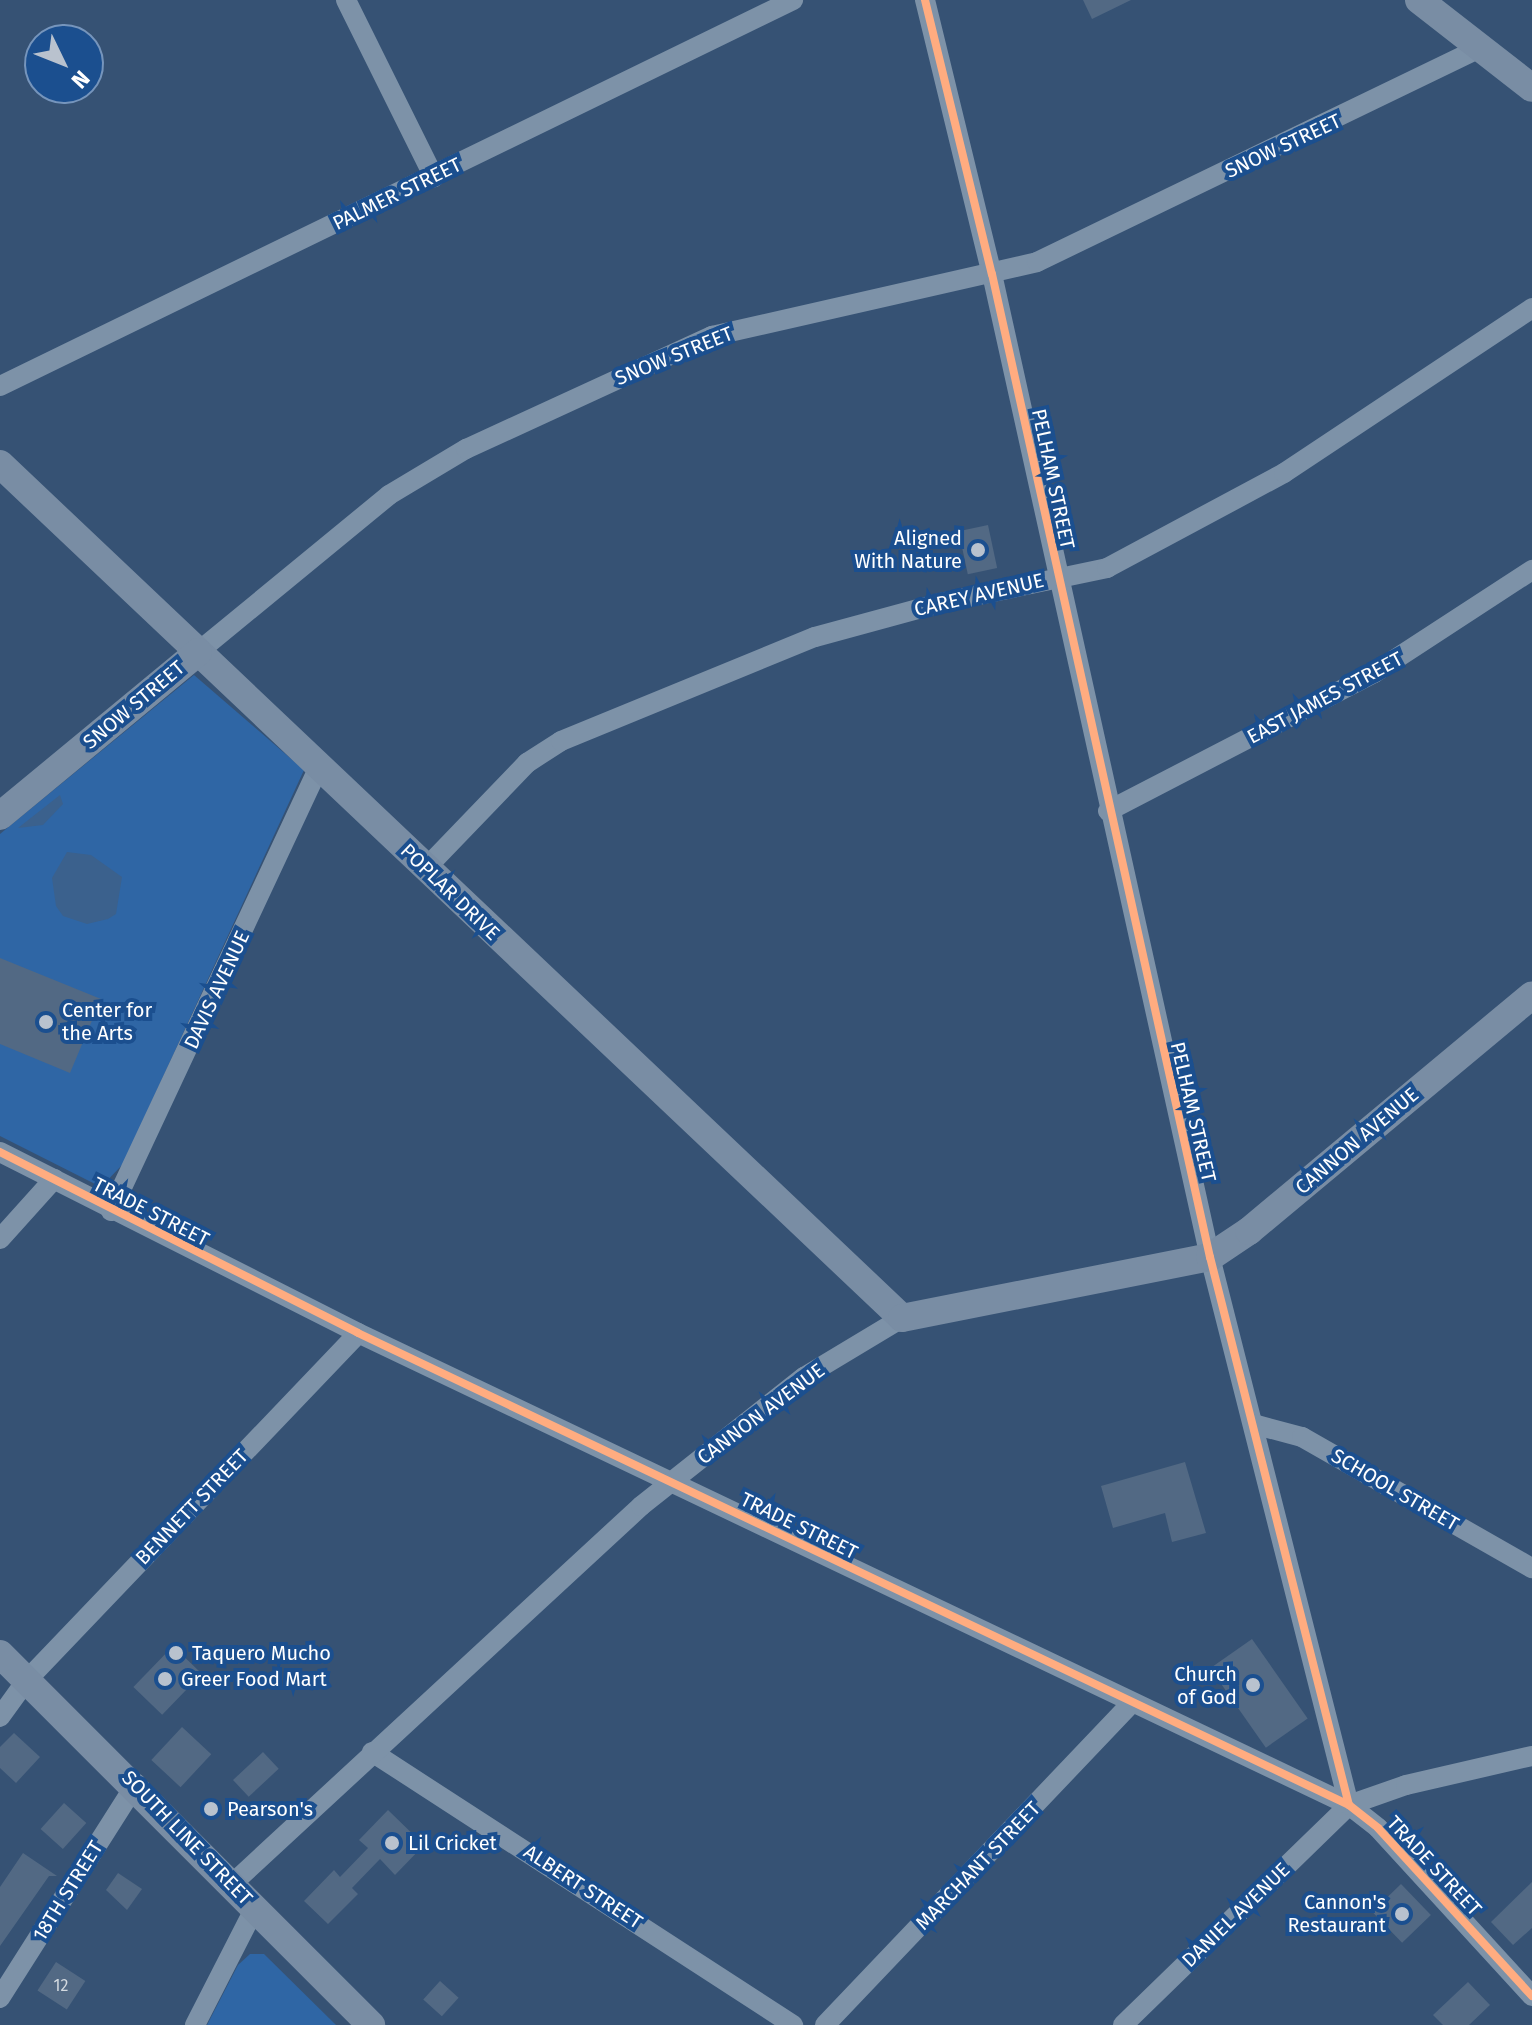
<!DOCTYPE html>
<style>
body{margin:0}
#map{position:relative;width:1532px;height:2025px;overflow:hidden;background:#365274;font-family:"Fira Sans",sans-serif}
div>[style]{position:absolute}
.green>*{inset:0;background:#2f66a5}
.water>*{inset:0;background:#3b618d}
.building>*{inset:0;background:#526984;transform-origin:0 0}
.street>*{height:20px;margin:-10px;padding:0 10px;transform-origin:10px;border-radius:10px;background:#7d92a8}
.secondary>*{height:28px;margin:-14px;padding:0 14px;transform-origin:14px;border-radius:14px;background:#798da4}
.cycleway>*{height:8px;margin:-4px;padding:0 4px;transform-origin:4px;border-radius:4px;background:#ffac80}
.dots>*{width:22px;height:22px;translate:-50% -50%;box-sizing:border-box;border:4px solid #1b4f8f;border-radius:50%}
span{translate:-50% -50%;white-space:nowrap;text-align:center;line-height:1.15;-webkit-text-stroke:8px #1b4f8f;paint-order:stroke}
.number-label{font-size:16px;color:#d4dae0}
.number-label span{-webkit-text-stroke-width:0}
.street-label{font-size:20px;color:#fff}
.poi-label{font-size:20px;color:#fff}
.right{translate:-100% -50%;text-align:right}
.left{translate:0 -50%;text-align:left}
.north{position:absolute;left:24px;top:24px;width:80px;height:80px;box-sizing:border-box;background:#1b4f8f;border:2px solid #7695bc;border-radius:50%;rotate:133deg;font-size:22px;font-weight:700;line-height:32px;text-align:center;color:#fff}
.north::after{content:'';display:block;margin:auto;width:28px;height:36px;background:#b9c2ce;clip-path:polygon(50% 0,100% 100%,50% 72%,0 100%)}
</style>
<div id="map">
<div class="green">
<div style="clip-path:polygon(194px 675px,304px 770px,123px 1164px,101px 1187px,0 1136px,0 834px)"></div>
<div style="clip-path:polygon(250px 1954px,264px 1954px,336px 2025px,207px 2025px,238px 1965px)"></div>
</div>
<div class="water">
<div style="clip-path:polygon(60px 795px,63px 804px,43px 825px,18px 828px)"></div>
<div style="clip-path:polygon(67px 852px,91px 855px,122px 877px,116px 914px,108px 919px,87px 924px,63px 916px,56px 906px,52px 878px)"></div>
</div>
<div class="building">
<div style="clip-path:polygon(1083px 0,1131px 0,1092px 19px)"></div>
<div style="left:988px;top:525px;width:44px;height:30px;rotate:78deg"></div>
<div style="clip-path:polygon(0 958px,101px 999px,70px 1073px,0 1044px)"></div>
<div style="clip-path:polygon(1185px 1462px,1206px 1533px,1172px 1542px,1165px 1513px,1113px 1528px,1101px 1486px)"></div>
<div style="left:1252px;top:1639px;width:97px;height:51px;rotate:55deg"></div>
<div style="left:173px;top:1646px;width:40px;height:57px;rotate:44deg"></div>
<div style="left:182px;top:1727px;width:40px;height:45px;rotate:43deg"></div>
<div style="clip-path:polygon(14px 1733px,40px 1757px,16px 1783px,0 1768px,0 1747px)"></div>
<div style="left:263px;top:1752px;width:23px;height:41px;rotate:47deg"></div>
<div style="left:64px;top:1803px;width:30px;height:35px;rotate:42deg"></div>
<div style="clip-path:polygon(388px 1810px,424px 1845px,395px 1875px,380px 1859px,352px 1888px,358px 1894px,328px 1924px,304px 1901px,334px 1870px,340px 1877px,368px 1848px,359px 1840px)"></div>
<div style="clip-path:polygon(23px 1853px,57px 1876px,49px 1876px,0 1946px,0 1887px)"></div>
<div style="clip-path:polygon(118px 1873px,142px 1889px,127px 1910px,106px 1890px)"></div>
<div style="clip-path:polygon(1532px 1882px,1532px 1928px,1513px 1945px,1491px 1922px)"></div>
<div style="left:1401px;top:1884px;width:43px;height:40px;rotate:46deg"></div>
<div style="left:56px;top:1962px;width:35px;height:34px;rotate:33deg"></div>
<div style="left:440px;top:1981px;width:25px;height:25px;rotate:42deg"></div>
<div style="clip-path:polygon(1468px 1982px,1490px 2005px,1469px 2025px,1443px 2025px,1433px 2015px)"></div>
</div>
<div class="street">
<div style="left:346px;top:0;width:198px;rotate:63.6deg"></div>
<div style="left:925px;top:0;width:282px;rotate:76.3deg"></div>
<div style="left:992px;top:274px;width:1007px;rotate:77.5deg"></div>
<div style="left:1210px;top:1257px;width:565px;rotate:75.77deg"></div>
<div style="left:0;top:386px;width:882px;rotate:-25.95deg"></div>
<div style="left:198px;top:652px;width:247px;rotate:-39.4deg"></div>
<div style="left:389px;top:495px;width:90px;rotate:-30.9deg"></div>
<div style="left:466px;top:449px;width:271px;rotate:-24.7deg"></div>
<div style="left:712px;top:336px;width:333px;rotate:-12.8deg"></div>
<div style="left:1037px;top:262px;width:493px;rotate:-25.8deg"></div>
<div style="left:1108px;top:811px;width:300px;rotate:-27.4deg"></div>
<div style="left:1374px;top:673px;width:189px;rotate:-33.1deg"></div>
<div style="left:426px;top:868px;width:146px;rotate:-46.1deg"></div>
<div style="left:527px;top:763px;width:40px;rotate:-32.9deg"></div>
<div style="left:561px;top:741px;width:274px;rotate:-22.3deg"></div>
<div style="left:815px;top:637px;width:130px;rotate:-15.2deg"></div>
<div style="left:940px;top:603px;width:171px;rotate:-11.8deg"></div>
<div style="left:1107px;top:568px;width:201px;rotate:-28.2deg"></div>
<div style="left:1284px;top:473px;width:298px;rotate:-33.6deg"></div>
<div style="left:0;top:1152px;width:401px;rotate:26.8deg"></div>
<div style="left:358px;top:1333px;width:1098px;rotate:25.47deg"></div>
<div style="left:1349px;top:1805px;width:37px;rotate:38deg"></div>
<div style="left:1378px;top:1828px;width:228px;rotate:47.5deg"></div>
<div style="left:111px;top:1211px;width:491px;rotate:-64.9deg"></div>
<div style="left:0;top:1239px;width:81px;rotate:-48deg"></div>
<div style="left:1253px;top:1424px;width:51px;rotate:14.9deg"></div>
<div style="left:1302px;top:1437px;width:265px;rotate:29.7deg"></div>
<div style="left:0;top:1717px;width:44px;rotate:-54.2deg"></div>
<div style="left:26px;top:1681px;width:481px;rotate:-46.3deg"></div>
<div style="left:372px;top:1752px;width:502px;rotate:32.96deg"></div>
<div style="left:232px;top:1884px;width:557px;rotate:-42.74deg"></div>
<div style="left:641px;top:1506px;width:208px;rotate:-38.4deg"></div>
<div style="left:804px;top:1377px;width:114px;rotate:-31deg"></div>
<div style="left:0;top:1998px;width:254px;rotate:-57.6deg"></div>
<div style="left:195px;top:2025px;width:131px;rotate:-62.9deg"></div>
<div style="left:825px;top:2025px;width:442px;rotate:-46.4deg"></div>
<div style="left:1123px;top:2025px;width:315px;rotate:-44.2deg"></div>
<div style="left:1349px;top:1805px;width:60px;rotate:-19.3deg"></div>
<div style="left:1406px;top:1785px;width:129px;rotate:-13deg"></div>
</div>
<div class="secondary">
<div style="left:1419px;top:0;width:143px;rotate:37.9deg"></div>
<div style="left:0;top:464px;width:1242px;rotate:43.43deg"></div>
<div style="left:902px;top:1318px;width:314px;rotate:-11.2deg"></div>
<div style="left:1210px;top:1257px;width:47px;rotate:-33.7deg"></div>
<div style="left:1249px;top:1231px;width:368px;rotate:-39.8deg"></div>
<div style="left:0;top:816px;width:257px;rotate:-39.6deg"></div>
<div style="left:0;top:1654px;width:525px;rotate:45deg"></div>
</div>
<div class="cycleway">
<div style="left:925px;top:0;width:282px;rotate:76.3deg"></div>
<div style="left:992px;top:274px;width:1007px;rotate:77.5deg"></div>
<div style="left:1210px;top:1257px;width:565px;rotate:75.77deg"></div>
<div style="left:0;top:1152px;width:401px;rotate:26.8deg"></div>
<div style="left:358px;top:1333px;width:1098px;rotate:25.47deg"></div>
<div style="left:1349px;top:1805px;width:37px;rotate:38deg"></div>
<div style="left:1378px;top:1828px;width:228px;rotate:47.5deg"></div>
</div>
<div class="dots">
<div style="left:978px;top:550px;background:#b9c2ce"></div>
<div style="left:46px;top:1022px;background:#b9c2ce"></div>
<div style="left:176px;top:1653px;background:#b9c2ce"></div>
<div style="left:165px;top:1679px;background:#b9c2ce"></div>
<div style="left:1253px;top:1685px;background:#b9c2ce"></div>
<div style="left:211px;top:1809px;background:#b9c2ce"></div>
<div style="left:392px;top:1843px;background:#b9c2ce"></div>
<div style="left:1402px;top:1914px;background:#b9c2ce"></div>
</div>
<div class="number-label">
<span style="left:61px;top:1986px">12</span>
</div>
<div class="street-label">
<span style="left:1283px;top:146px;rotate:-25deg">SNOW STREET</span>
<span style="left:397px;top:194px;rotate:-26deg">PALMER STREET</span>
<span style="left:674px;top:356px;rotate:-22deg">SNOW STREET</span>
<span style="left:1053px;top:479px;rotate:78deg">PELHAM STREET</span>
<span style="left:979px;top:595px;rotate:-13deg">CAREY AVENUE</span>
<span style="left:1325px;top:698px;rotate:-28deg">EAST JAMES STREET</span>
<span style="left:134px;top:705px;rotate:-40deg">SNOW STREET</span>
<span style="left:450px;top:892px;rotate:44deg">POPLAR DRIVE</span>
<span style="left:217px;top:990px;rotate:-65deg">DAVIS AVENUE</span>
<span style="left:1193px;top:1112px;rotate:77deg">PELHAM STREET</span>
<span style="left:1357px;top:1141px;rotate:-40deg">CANNON AVENUE</span>
<span style="left:151px;top:1212px;rotate:27deg">TRADE STREET</span>
<span style="left:761px;top:1414px;rotate:-37deg">CANNON AVENUE</span>
<span style="left:1395px;top:1490px;rotate:30deg">SCHOOL STREET</span>
<span style="left:192px;top:1507px;rotate:-46deg">BENNETT STREET</span>
<span style="left:799px;top:1526px;rotate:26deg">TRADE STREET</span>
<span style="left:187px;top:1838px;rotate:46deg">SOUTH LINE STREET</span>
<span style="left:978px;top:1866px;rotate:-46deg">MARCHANT STREET</span>
<span style="left:1434px;top:1866px;rotate:47deg">TRADE STREET</span>
<span style="left:583px;top:1887px;rotate:33deg">ALBERT STREET</span>
<span style="left:68px;top:1891px;rotate:-58deg">18TH STREET</span>
<span style="left:1236px;top:1915px;rotate:-44deg">DANIEL AVENUE</span>
</div>
<div class="poi-label">
<span class="right" style="left:962px;top:550px">Aligned<br>With Nature</span>
<span class="left" style="left:62px;top:1022px">Center for<br>the Arts</span>
<span class="left" style="left:192px;top:1653px">Taquero Mucho</span>
<span class="right" style="left:1237px;top:1686px">Church<br>of God</span>
<span class="left" style="left:181px;top:1679px">Greer Food Mart</span>
<span class="left" style="left:227px;top:1809px">Pearson's</span>
<span class="left" style="left:408px;top:1843px">Lil Cricket</span>
<span class="right" style="left:1386px;top:1914px">Cannon's<br>Restaurant</span>
</div>
<div class="north">N</div>
</div>
